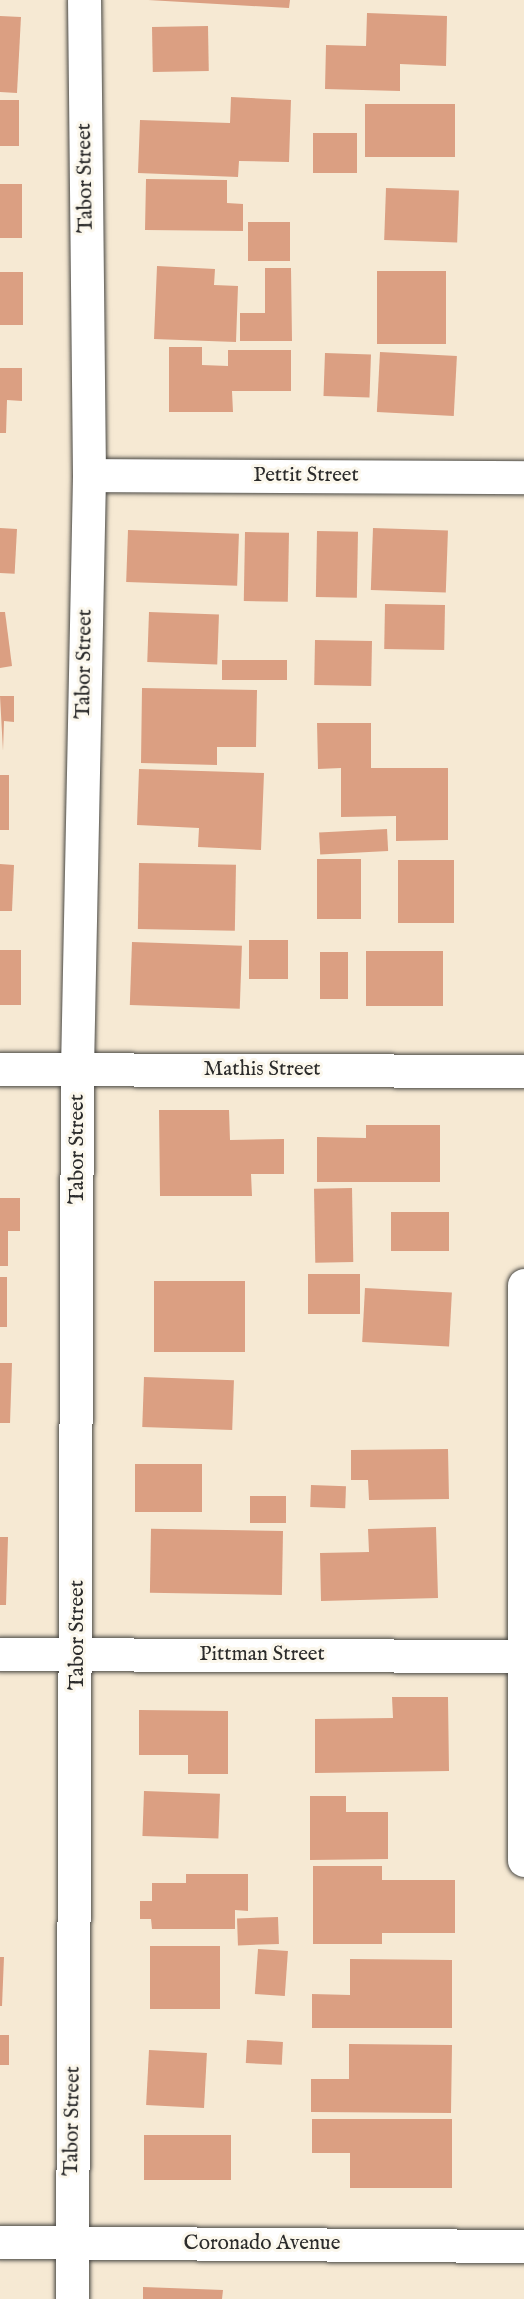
<!DOCTYPE html>
<style>
body{margin:0}
#map{position:relative;width:524px;height:2299px;overflow:hidden;background:#f6e9d3;font-family:"IM FELL English",serif}
div>[style]{position:absolute}
.building>*{inset:0;background:#db9f82;transform-origin:0 0}
.roads{filter:drop-shadow(0 0 2px #494844) drop-shadow(0 0 2px #494844)}
.minor>*{height:33px;margin:-16.5px;padding:0 16.5px;transform-origin:16.5px;border-radius:16.5px;background:#fff}
span{translate:-50% -50%;white-space:nowrap;text-align:center;line-height:1.15;-webkit-text-stroke:6px #fbf7ec;paint-order:stroke}
.street-label{font-size:21px;color:#2b2b2b}
</style>
<div id="map">
<div class="building">
<div style="clip-path:polygon(148px 0,290px 0,289px 8px)"></div>
<div style="clip-path:polygon(367px 13px,447px 16px,446px 66px,400px 64px,400px 91px,325px 89px,326px 45px,366px 46px)"></div>
<div style="left:0;top:16px;width:21px;height:76px;rotate:3deg"></div>
<div style="left:208px;top:26px;width:45px;height:56px;rotate:89deg"></div>
<div style="clip-path:polygon(231px 97px,291px 100px,289px 162px,239px 161px,238px 177px,138px 173px,140px 120px,230px 123px)"></div>
<div style="left:0;top:100px;width:19px;height:46px"></div>
<div style="left:455px;top:104px;width:53px;height:90px;rotate:90deg"></div>
<div style="left:313px;top:133px;width:44px;height:40px"></div>
<div style="clip-path:polygon(146px 179px,227px 180px,227px 203px,243px 204px,243px 231px,145px 230px)"></div>
<div style="left:0;top:184px;width:22px;height:54px"></div>
<div style="left:386px;top:188px;width:73px;height:52px;rotate:2deg"></div>
<div style="left:248px;top:222px;width:42px;height:39px"></div>
<div style="clip-path:polygon(157px 266px,215px 269px,214px 285px,238px 286px,236px 342px,154px 339px)"></div>
<div style="clip-path:polygon(265px 268px,291px 268px,292px 341px,240px 341px,240px 313px,265px 313px)"></div>
<div style="left:446px;top:271px;width:73px;height:69px;rotate:90deg"></div>
<div style="left:0;top:272px;width:23px;height:53px"></div>
<div style="clip-path:polygon(169px 347px,202px 347px,202px 365px,228px 366px,228px 350px,291px 350px,291px 391px,232px 391px,233px 412px,169px 412px)"></div>
<div style="left:380px;top:352px;width:77px;height:60px;rotate:3deg"></div>
<div style="left:325px;top:353px;width:46px;height:43px;rotate:2deg"></div>
<div style="clip-path:polygon(0 368px,22px 368px,22px 401px,7px 400px,6px 433px,0 433px)"></div>
<div style="left:0;top:528px;width:17px;height:45px;rotate:3deg"></div>
<div style="left:373px;top:528px;width:75px;height:62px;rotate:2deg"></div>
<div style="left:128px;top:530px;width:111px;height:52px;rotate:2deg"></div>
<div style="left:317px;top:531px;width:41px;height:66px;rotate:1deg"></div>
<div style="left:245px;top:532px;width:44px;height:69px;rotate:1deg"></div>
<div style="left:385px;top:604px;width:60px;height:45px;rotate:1deg"></div>
<div style="clip-path:polygon(0 612px,5px 612px,12px 666px,0 668px)"></div>
<div style="left:149px;top:612px;width:70px;height:50px;rotate:2deg"></div>
<div style="left:315px;top:640px;width:57px;height:45px;rotate:1deg"></div>
<div style="left:287px;top:660px;width:20px;height:65px;rotate:90deg"></div>
<div style="clip-path:polygon(142px 688px,257px 690px,256px 747px,217px 747px,217px 765px,141px 763px)"></div>
<div style="clip-path:polygon(0 696px,14px 696px,14px 722px,4px 721px,3px 751px)"></div>
<div style="clip-path:polygon(317px 723px,371px 723px,371px 768px,448px 768px,448px 840px,396px 841px,396px 816px,341px 817px,341px 768px,318px 769px)"></div>
<div style="clip-path:polygon(139px 769px,264px 773px,261px 850px,198px 847px,199px 828px,137px 825px)"></div>
<div style="left:0;top:775px;width:9px;height:55px"></div>
<div style="left:387px;top:829px;width:22px;height:68px;rotate:87deg"></div>
<div style="left:317px;top:859px;width:44px;height:60px"></div>
<div style="left:398px;top:860px;width:56px;height:63px"></div>
<div style="left:139px;top:863px;width:97px;height:66px;rotate:1deg"></div>
<div style="clip-path:polygon(0 864px,14px 865px,12px 911px,0 911px)"></div>
<div style="left:249px;top:940px;width:39px;height:39px"></div>
<div style="left:132px;top:942px;width:110px;height:63px;rotate:2deg"></div>
<div style="left:0;top:950px;width:21px;height:55px"></div>
<div style="left:366px;top:951px;width:77px;height:55px"></div>
<div style="left:348px;top:952px;width:47px;height:28px;rotate:90deg"></div>
<div style="clip-path:polygon(159px 1110px,229px 1110px,230px 1140px,284px 1139px,284px 1174px,251px 1174px,252px 1196px,160px 1196px)"></div>
<div style="clip-path:polygon(366px 1125px,440px 1125px,440px 1182px,317px 1182px,317px 1137px,366px 1138px)"></div>
<div style="left:352px;top:1188px;width:74px;height:38px;rotate:89deg"></div>
<div style="clip-path:polygon(0 1198px,20px 1198px,20px 1231px,8px 1231px,8px 1266px,0 1266px)"></div>
<div style="left:391px;top:1212px;width:58px;height:39px"></div>
<div style="left:308px;top:1274px;width:52px;height:40px"></div>
<div style="left:0;top:1277px;width:7px;height:50px"></div>
<div style="left:154px;top:1281px;width:91px;height:71px"></div>
<div style="left:365px;top:1288px;width:87px;height:54px;rotate:3deg"></div>
<div style="clip-path:polygon(0 1363px,12px 1363px,10px 1423px,0 1423px)"></div>
<div style="left:144px;top:1377px;width:90px;height:50px;rotate:2deg"></div>
<div style="clip-path:polygon(448px 1449px,449px 1499px,369px 1500px,368px 1480px,351px 1480px,351px 1450px)"></div>
<div style="left:135px;top:1464px;width:67px;height:48px"></div>
<div style="left:311px;top:1485px;width:35px;height:22px;rotate:2deg"></div>
<div style="left:250px;top:1496px;width:36px;height:27px"></div>
<div style="clip-path:polygon(436px 1527px,438px 1598px,321px 1601px,320px 1553px,369px 1552px,368px 1529px)"></div>
<div style="left:283px;top:1531px;width:64px;height:132px;rotate:91deg"></div>
<div style="clip-path:polygon(0 1537px,8px 1537px,6px 1605px,0 1605px)"></div>
<div style="clip-path:polygon(392px 1697px,448px 1697px,449px 1771px,315px 1773px,315px 1719px,393px 1718px)"></div>
<div style="clip-path:polygon(139px 1710px,228px 1711px,228px 1774px,188px 1774px,188px 1755px,139px 1755px)"></div>
<div style="left:144px;top:1791px;width:76px;height:45px;rotate:2deg"></div>
<div style="clip-path:polygon(310px 1796px,346px 1796px,346px 1812px,388px 1812px,388px 1859px,310px 1860px)"></div>
<div style="clip-path:polygon(313px 1866px,382px 1866px,382px 1880px,455px 1880px,455px 1933px,382px 1933px,382px 1944px,313px 1944px)"></div>
<div style="clip-path:polygon(186px 1874px,248px 1874px,248px 1911px,235px 1910px,235px 1929px,152px 1929px,151px 1919px,140px 1919px,140px 1901px,152px 1901px,152px 1883px,186px 1883px)"></div>
<div style="left:278px;top:1917px;width:27px;height:41px;rotate:88deg"></div>
<div style="left:150px;top:1946px;width:70px;height:63px"></div>
<div style="left:258px;top:1949px;width:30px;height:45px;rotate:4deg"></div>
<div style="clip-path:polygon(0 1957px,4px 1957px,2px 2006px,0 2006px)"></div>
<div style="clip-path:polygon(350px 1959px,452px 1960px,452px 2028px,312px 2028px,312px 1994px,350px 1995px)"></div>
<div style="left:0;top:2035px;width:9px;height:30px"></div>
<div style="left:247px;top:2040px;width:36px;height:23px;rotate:3deg"></div>
<div style="clip-path:polygon(349px 2044px,452px 2045px,451px 2113px,311px 2112px,311px 2079px,349px 2079px)"></div>
<div style="left:149px;top:2050px;width:58px;height:55px;rotate:3deg"></div>
<div style="clip-path:polygon(312px 2119px,452px 2119px,452px 2188px,350px 2188px,350px 2153px,312px 2153px)"></div>
<div style="left:144px;top:2135px;width:87px;height:45px"></div>
<div style="clip-path:polygon(143px 2287px,223px 2290px,222px 2299px,143px 2299px)"></div>
</div>
<div class="roads">
<div class="minor">
<div style="left:89px;top:475px;width:435px;rotate:0.3deg"></div>
<div style="left:0;top:1069px;width:524px;rotate:0.22deg"></div>
<div style="left:524px;top:1285px;width:575px;rotate:90deg"></div>
<div style="left:0;top:1654px;width:524px;rotate:0.22deg"></div>
<div style="left:0;top:2242px;width:524px;rotate:0.44deg"></div>
<div style="left:72px;top:2299px;width:1230px;rotate:-89.77deg"></div>
<div style="left:77px;top:1069px;width:594px;rotate:-88.84deg"></div>
<div style="left:89px;top:475px;width:475px;rotate:-90.6deg"></div>
</div>
</div>
<div class="street-label">
<span style="left:86px;top:178px;rotate:-91deg">Tabor Street</span>
<span style="left:306px;top:476px">Pettit Street</span>
<span style="left:85px;top:664px;rotate:-89deg">Tabor Street</span>
<span style="left:262px;top:1070px">Mathis Street</span>
<span style="left:78px;top:1149px;rotate:-90deg">Tabor Street</span>
<span style="left:78px;top:1635px;rotate:-90deg">Tabor Street</span>
<span style="left:262px;top:1655px">Pittman Street</span>
<span style="left:73px;top:2121px;rotate:-89deg">Tabor Street</span>
<span style="left:262px;top:2244px">Coronado Avenue</span>
</div>
</div>
